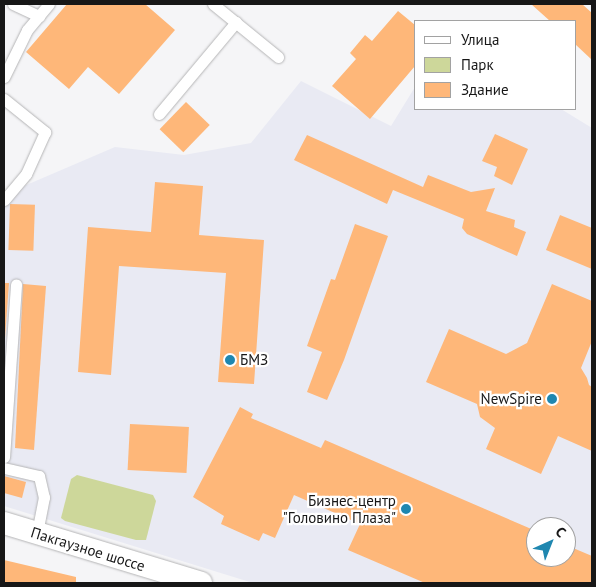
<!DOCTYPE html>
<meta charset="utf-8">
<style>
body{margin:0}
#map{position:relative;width:596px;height:587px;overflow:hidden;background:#f5f5f7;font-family:"PT Sans",sans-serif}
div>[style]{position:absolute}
.built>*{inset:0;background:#e9eaf3}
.green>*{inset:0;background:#cdd79a}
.building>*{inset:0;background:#feb779;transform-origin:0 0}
.roads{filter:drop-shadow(0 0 1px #b5b5b6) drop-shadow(0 0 1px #b5b5b6)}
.lane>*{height:11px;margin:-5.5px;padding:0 5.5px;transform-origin:5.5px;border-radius:5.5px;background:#fff}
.street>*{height:22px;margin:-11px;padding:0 11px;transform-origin:11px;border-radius:11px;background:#fff}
.dots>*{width:14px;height:14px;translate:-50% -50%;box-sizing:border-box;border:2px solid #fff;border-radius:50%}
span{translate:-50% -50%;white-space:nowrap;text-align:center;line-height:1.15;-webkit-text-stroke:4.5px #fff;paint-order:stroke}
.poi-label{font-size:15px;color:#171717}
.left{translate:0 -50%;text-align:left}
.right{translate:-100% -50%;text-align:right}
.street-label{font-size:15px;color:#171717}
.frame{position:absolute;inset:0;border:5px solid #171717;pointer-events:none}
.legend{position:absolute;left:414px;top:20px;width:162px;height:90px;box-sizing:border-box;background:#fff;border:1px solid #a2a2a2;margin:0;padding:6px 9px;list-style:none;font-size:15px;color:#171717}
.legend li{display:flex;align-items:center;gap:10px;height:25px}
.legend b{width:25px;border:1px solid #a2a2a2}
.north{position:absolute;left:526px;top:517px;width:50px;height:50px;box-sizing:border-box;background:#fff;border:1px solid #a2a2a2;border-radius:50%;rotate:44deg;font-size:14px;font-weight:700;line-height:20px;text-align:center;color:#171717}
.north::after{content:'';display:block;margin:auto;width:18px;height:22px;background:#1f87b0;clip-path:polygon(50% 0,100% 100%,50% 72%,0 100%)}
</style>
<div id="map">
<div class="built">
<div style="clip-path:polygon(evenodd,301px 81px,391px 126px,415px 87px,415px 109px,561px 109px,592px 128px,592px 583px,253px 583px,4px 506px,4px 206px,17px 189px,115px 147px,184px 155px,251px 143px,301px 81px,536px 527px,566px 527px,566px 557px,536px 557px,536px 527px)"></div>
</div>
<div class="green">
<div style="clip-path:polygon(77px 475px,153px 495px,156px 501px,146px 540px,136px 540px,65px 521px,61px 518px,71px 479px)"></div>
</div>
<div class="building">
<div style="clip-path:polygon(67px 4px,145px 4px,175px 30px,119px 94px,88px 67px,69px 89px,26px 52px)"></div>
<div style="clip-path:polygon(531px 4px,582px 4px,592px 13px,592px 60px,575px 44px,575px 21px,550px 21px)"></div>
<div style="clip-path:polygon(398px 11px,415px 25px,415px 66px,370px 119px,332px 86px,356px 59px,350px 53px,365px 35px,372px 41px)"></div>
<div style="left:186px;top:102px;width:33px;height:38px;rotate:44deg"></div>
<div style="clip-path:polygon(495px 134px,528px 149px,512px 185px,494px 176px,497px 167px,482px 161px)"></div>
<div style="clip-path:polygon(307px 135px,423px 187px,428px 175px,471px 192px,495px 188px,486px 211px,515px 220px,514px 227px,526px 232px,517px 256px,467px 234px,462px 228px,464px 219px,393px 190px,387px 204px,294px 160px)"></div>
<div style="clip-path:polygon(155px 182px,203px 186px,199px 235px,264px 240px,254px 384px,218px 382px,226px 273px,119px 266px,111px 375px,78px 372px,88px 227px,151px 232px)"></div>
<div style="left:10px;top:204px;width:25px;height:46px;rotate:2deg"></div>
<div style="clip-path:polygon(560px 215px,592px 228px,592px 269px,546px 250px)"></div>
<div style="clip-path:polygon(355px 224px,388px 236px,344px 360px,327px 400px,307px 392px,322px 352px,307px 346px,331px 279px,335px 280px)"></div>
<div style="clip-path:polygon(4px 283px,9px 283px,4px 352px)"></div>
<div style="clip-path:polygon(23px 284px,46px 286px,34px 450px,15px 448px)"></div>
<div style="clip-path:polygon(552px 284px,592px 301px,592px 341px,581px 368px,587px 378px,589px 385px,592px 387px,592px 451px,558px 436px,541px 474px,486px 449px,495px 428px,480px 417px,477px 404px,426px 382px,449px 329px,506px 354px,527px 343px)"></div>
<div style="clip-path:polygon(240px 407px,253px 414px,251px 418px,321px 448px,325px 440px,536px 531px,536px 557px,566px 557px,566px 545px,592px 556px,592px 583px,425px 583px,348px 550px,360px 524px,294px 495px,275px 538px,263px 533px,259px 541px,221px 524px,224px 516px,193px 497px)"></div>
<div style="left:130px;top:424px;width:59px;height:46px;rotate:3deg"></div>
<div style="clip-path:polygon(4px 476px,26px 482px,22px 498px,4px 493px)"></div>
<div style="clip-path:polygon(4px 560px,76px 577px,76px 583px,4px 583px)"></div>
</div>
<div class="roads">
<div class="lane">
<div style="left:13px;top:4px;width:29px;rotate:25deg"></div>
<div style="left:213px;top:4px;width:84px;rotate:39.2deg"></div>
<div style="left:4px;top:77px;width:52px;rotate:-63.9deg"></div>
<div style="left:27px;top:30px;width:34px;rotate:-50deg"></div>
<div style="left:4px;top:99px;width:53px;rotate:38.8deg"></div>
<div style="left:45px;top:132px;width:46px;rotate:114.3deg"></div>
<div style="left:26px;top:174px;width:34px;rotate:130deg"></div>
<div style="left:159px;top:114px;width:120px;rotate:-50.1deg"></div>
<div style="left:4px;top:457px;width:173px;rotate:-86deg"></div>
<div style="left:4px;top:468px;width:36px;rotate:13deg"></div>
<div style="left:39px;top:476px;width:22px;rotate:77deg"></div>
<div style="left:44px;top:497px;width:37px;rotate:101deg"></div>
</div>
<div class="street">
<div style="left:4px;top:523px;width:206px;rotate:16.9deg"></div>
</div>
</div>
<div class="dots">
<div style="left:230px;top:360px;background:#1f87b0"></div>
<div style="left:552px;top:399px;background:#1f87b0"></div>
<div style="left:406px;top:509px;background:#1f87b0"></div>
</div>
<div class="poi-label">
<span class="left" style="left:240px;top:360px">БМЗ</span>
<span class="right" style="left:542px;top:399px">NewSpire</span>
<span class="right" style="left:396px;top:509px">Бизнес-центр<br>"Головино Плаза"</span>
</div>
<div class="street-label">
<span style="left:88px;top:549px;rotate:17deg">Пакгаузное шоссе</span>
</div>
<div class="frame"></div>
<ul class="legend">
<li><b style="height:6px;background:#fff"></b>Улица</li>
<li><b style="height:14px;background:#cdd79a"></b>Парк</li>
<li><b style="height:14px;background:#feb779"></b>Здание</li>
</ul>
<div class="north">С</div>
</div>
